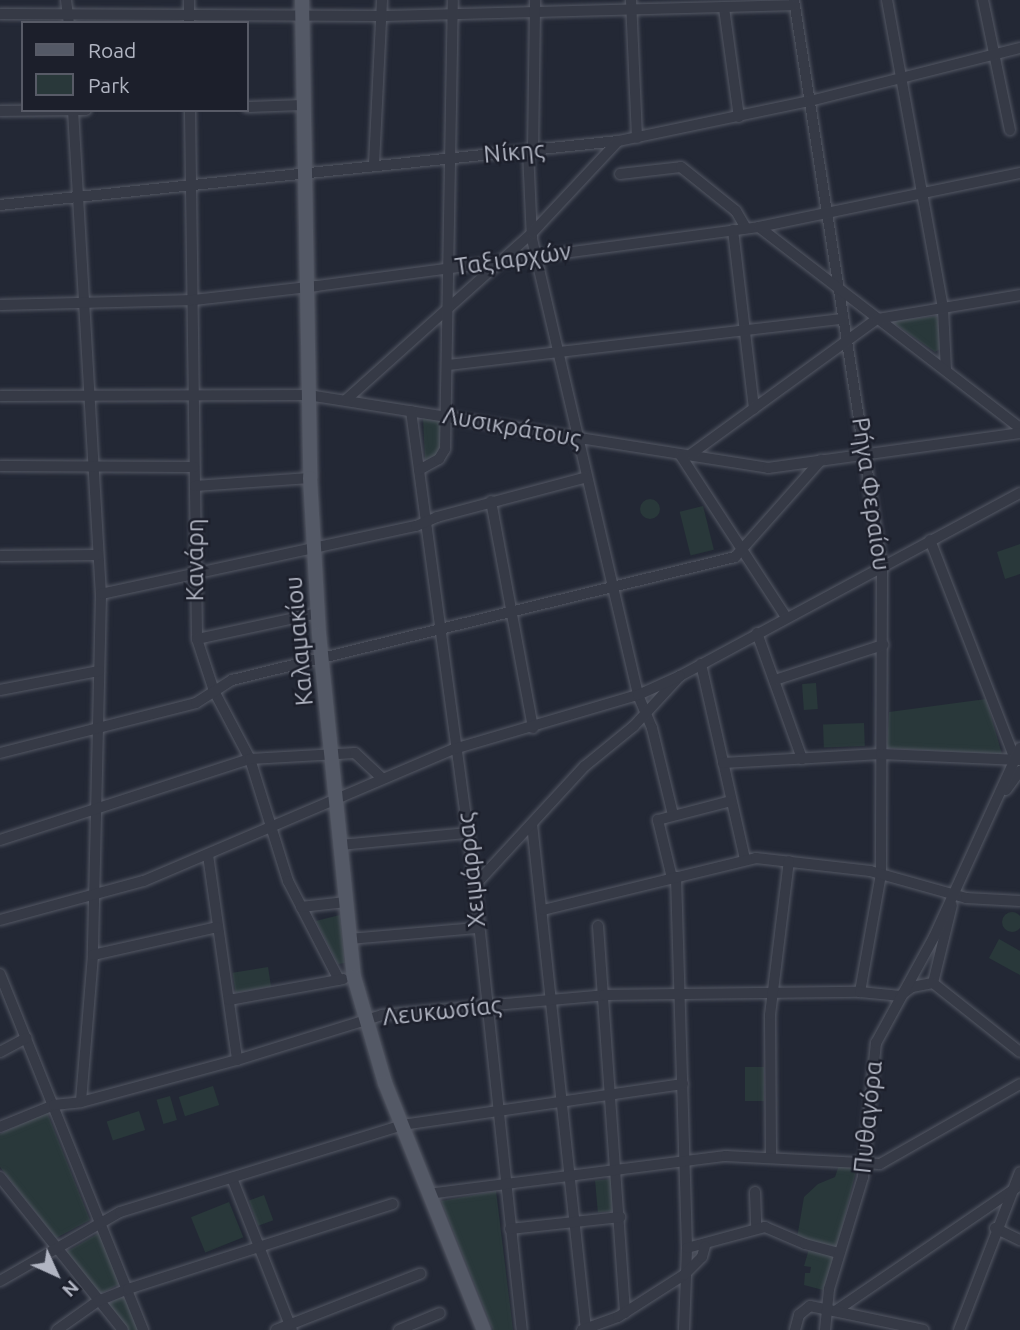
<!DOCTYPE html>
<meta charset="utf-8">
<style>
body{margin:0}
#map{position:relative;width:1020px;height:1330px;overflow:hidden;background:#232835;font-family:Ubuntu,sans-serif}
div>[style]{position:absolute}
.green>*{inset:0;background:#29383a;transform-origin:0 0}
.round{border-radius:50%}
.roads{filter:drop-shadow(0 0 2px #545864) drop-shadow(0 0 2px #545864)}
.minor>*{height:10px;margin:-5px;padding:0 5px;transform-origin:5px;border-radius:5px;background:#363a46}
.major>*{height:14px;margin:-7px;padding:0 7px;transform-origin:7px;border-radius:7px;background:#545966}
span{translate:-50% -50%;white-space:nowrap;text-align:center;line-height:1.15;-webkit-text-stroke:5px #1c1f2b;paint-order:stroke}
.street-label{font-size:24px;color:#b1b5c2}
.legend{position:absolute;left:21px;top:21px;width:228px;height:91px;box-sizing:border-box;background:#1c1f2b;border:2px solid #585b67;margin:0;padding:9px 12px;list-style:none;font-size:21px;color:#b1b5c2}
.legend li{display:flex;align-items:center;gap:14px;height:35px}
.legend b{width:35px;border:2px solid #585b67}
.north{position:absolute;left:21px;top:1239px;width:70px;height:70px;-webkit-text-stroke:5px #1c1f2b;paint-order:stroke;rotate:135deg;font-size:19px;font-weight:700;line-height:28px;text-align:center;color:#b1b5c2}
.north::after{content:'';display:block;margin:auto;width:24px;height:32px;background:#b1b5c2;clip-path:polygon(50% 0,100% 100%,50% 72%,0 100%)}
</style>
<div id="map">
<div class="green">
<div style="clip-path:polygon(937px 316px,942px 348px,935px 352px,891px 321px)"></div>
<div style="clip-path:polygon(423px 418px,443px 420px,440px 453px,429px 460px,425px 460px)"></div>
<div class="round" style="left:640px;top:499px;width:20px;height:20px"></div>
<div style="left:703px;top:506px;width:45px;height:24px;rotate:76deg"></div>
<div style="clip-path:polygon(1020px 544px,1020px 574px,1005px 579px,997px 552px)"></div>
<div style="left:816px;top:683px;width:26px;height:14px;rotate:86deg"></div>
<div style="clip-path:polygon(986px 699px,1002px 754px,887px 748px,889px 712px)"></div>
<div style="left:864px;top:723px;width:23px;height:41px;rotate:88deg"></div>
<div class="round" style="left:1002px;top:912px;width:20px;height:20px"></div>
<div style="clip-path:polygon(340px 915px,345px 963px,338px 964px,316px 921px)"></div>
<div style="clip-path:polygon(999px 939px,1020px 951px,1020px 975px,989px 958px)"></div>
<div style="left:268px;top:967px;width:20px;height:36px;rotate:81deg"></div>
<div style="left:764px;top:1067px;width:34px;height:19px;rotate:90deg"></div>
<div style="left:213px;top:1086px;width:20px;height:36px;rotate:72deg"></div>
<div style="left:170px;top:1096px;width:25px;height:14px;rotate:74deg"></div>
<div style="left:139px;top:1111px;width:20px;height:34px;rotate:72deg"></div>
<div style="clip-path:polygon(47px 1112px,90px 1220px,56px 1238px,0 1167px,0 1134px)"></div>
<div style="clip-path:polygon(839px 1165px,857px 1167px,837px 1247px,797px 1238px,804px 1197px,818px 1184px,835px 1177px)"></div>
<div style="left:612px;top:1179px;width:32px;height:17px;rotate:85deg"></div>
<div style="clip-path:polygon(496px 1191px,513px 1330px,493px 1330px,441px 1201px)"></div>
<div style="left:264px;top:1195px;width:27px;height:16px;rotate:70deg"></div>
<div style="left:229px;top:1202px;width:38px;height:41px;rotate:68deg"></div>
<div style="clip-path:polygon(99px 1233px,121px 1283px,100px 1294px,66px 1252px)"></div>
<div style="clip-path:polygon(809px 1249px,835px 1254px,823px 1290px,804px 1285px,805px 1273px,810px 1273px,811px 1267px,804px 1266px)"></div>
<div style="clip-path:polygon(124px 1296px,139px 1330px,128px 1330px,107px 1304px)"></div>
</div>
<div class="roads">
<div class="minor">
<div style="left:66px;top:0;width:23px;rotate:83deg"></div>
<div style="left:189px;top:0;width:23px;rotate:90deg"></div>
<div style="left:631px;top:0;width:138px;rotate:87.5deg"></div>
<div style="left:794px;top:0;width:574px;rotate:81.18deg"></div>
<div style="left:882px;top:567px;width:307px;rotate:90.2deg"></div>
<div style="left:881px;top:874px;width:120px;rotate:100.1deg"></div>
<div style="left:887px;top:0;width:314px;rotate:79.7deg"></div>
<div style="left:943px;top:309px;width:61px;rotate:87.2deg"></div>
<div style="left:983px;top:0;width:133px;rotate:78.3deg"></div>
<div style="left:724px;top:8px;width:110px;rotate:82.2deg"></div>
<div style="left:0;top:14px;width:381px;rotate:0.3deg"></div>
<div style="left:381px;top:16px;width:413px;rotate:-1.5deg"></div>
<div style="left:247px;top:107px;width:57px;rotate:-2deg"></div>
<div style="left:73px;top:110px;width:485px;rotate:86.7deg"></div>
<div style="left:101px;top:594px;width:361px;rotate:91.3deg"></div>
<div style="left:93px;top:955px;width:147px;rotate:94.7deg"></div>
<div style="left:190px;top:110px;width:529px;rotate:89.24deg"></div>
<div style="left:197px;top:639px;width:55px;rotate:71.9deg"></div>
<div style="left:214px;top:691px;width:77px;rotate:62.1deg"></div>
<div style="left:250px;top:759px;width:128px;rotate:72.7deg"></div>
<div style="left:288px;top:881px;width:111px;rotate:62.7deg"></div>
<div style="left:0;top:111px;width:86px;rotate:-0.7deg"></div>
<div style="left:528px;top:151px;width:88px;rotate:87.4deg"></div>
<div style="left:532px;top:239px;width:468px;rotate:76.9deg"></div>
<div style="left:638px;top:695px;width:36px;rotate:67deg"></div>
<div style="left:652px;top:728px;width:89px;rotate:76.4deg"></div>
<div style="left:533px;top:151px;width:151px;rotate:-89.2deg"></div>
<div style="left:374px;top:164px;width:164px;rotate:-87.2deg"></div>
<div style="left:620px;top:174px;width:61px;rotate:-6.5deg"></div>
<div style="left:681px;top:167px;width:70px;rotate:38.7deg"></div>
<div style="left:736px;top:211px;width:20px;rotate:60deg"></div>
<div style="left:0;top:205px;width:621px;rotate:-5.91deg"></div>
<div style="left:618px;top:141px;width:196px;rotate:-11.8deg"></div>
<div style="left:810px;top:101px;width:217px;rotate:-14.2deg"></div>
<div style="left:759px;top:227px;width:329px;rotate:37.6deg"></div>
<div style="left:733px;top:230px;width:180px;rotate:83.3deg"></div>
<div style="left:0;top:305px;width:194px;rotate:-1.5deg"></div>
<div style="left:194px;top:300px;width:124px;rotate:-6.5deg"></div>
<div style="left:317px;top:286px;width:446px;rotate:-7.6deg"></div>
<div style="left:759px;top:227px;width:267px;rotate:-11.7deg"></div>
<div style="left:449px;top:365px;width:397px;rotate:-6.7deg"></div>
<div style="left:0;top:396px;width:308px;rotate:-0.2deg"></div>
<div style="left:308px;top:395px;width:466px;rotate:9deg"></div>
<div style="left:768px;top:468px;width:254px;rotate:-7.9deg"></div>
<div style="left:347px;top:399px;width:249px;rotate:-41.9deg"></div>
<div style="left:532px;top:233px;width:126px;rotate:-46.9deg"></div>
<div style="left:411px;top:411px;width:478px;rotate:82.3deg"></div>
<div style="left:475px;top:885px;width:447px;rotate:84deg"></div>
<div style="left:691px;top:454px;width:230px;rotate:-36deg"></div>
<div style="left:877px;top:319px;width:145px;rotate:-9.5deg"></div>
<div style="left:681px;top:456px;width:192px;rotate:56.9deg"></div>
<div style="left:0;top:466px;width:194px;rotate:0.3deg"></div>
<div style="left:419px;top:470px;width:23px;rotate:-29deg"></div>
<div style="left:439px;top:459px;width:12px;rotate:-59deg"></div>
<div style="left:445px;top:449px;width:449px;rotate:-89deg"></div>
<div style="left:195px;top:486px;width:115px;rotate:-4deg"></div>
<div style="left:491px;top:501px;width:231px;rotate:79.5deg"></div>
<div style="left:930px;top:540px;width:235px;rotate:68.8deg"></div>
<div style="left:0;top:556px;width:98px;rotate:-0.6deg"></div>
<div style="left:101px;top:594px;width:322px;rotate:-12.2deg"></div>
<div style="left:416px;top:526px;width:23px;rotate:-23deg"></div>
<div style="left:437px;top:517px;width:155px;rotate:-14.9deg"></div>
<div style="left:757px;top:633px;width:134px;rotate:70.3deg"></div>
<div style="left:197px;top:639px;width:124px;rotate:-12.1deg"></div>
<div style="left:701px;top:664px;width:200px;rotate:77.3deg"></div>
<div style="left:775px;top:680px;width:114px;rotate:-18deg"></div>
<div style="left:0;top:690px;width:101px;rotate:-10.9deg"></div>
<div style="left:0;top:753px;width:202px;rotate:-14.3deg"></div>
<div style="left:196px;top:703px;width:43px;rotate:-32.6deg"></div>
<div style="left:232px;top:680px;width:518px;rotate:-13.74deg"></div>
<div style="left:735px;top:557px;width:130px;rotate:-48.4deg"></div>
<div style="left:723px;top:763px;width:158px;rotate:-3.3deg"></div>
<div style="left:881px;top:754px;width:139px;rotate:2.5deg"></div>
<div style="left:1006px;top:790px;width:24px;rotate:-54deg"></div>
<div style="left:532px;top:824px;width:509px;rotate:83.91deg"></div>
<div style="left:0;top:840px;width:263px;rotate:-18deg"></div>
<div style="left:250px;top:759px;width:105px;rotate:-3.3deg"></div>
<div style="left:355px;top:753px;width:37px;rotate:43deg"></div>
<div style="left:340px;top:845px;width:129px;rotate:-5.4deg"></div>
<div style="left:208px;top:855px;width:207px;rotate:81.9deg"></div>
<div style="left:676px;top:877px;width:371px;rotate:88.3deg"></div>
<div style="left:687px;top:1248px;width:82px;rotate:92.1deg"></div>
<div style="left:672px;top:878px;width:60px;rotate:-103.6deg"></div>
<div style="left:658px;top:820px;width:75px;rotate:-14.6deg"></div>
<div style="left:475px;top:885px;width:162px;rotate:-47.3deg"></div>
<div style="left:585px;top:766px;width:63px;rotate:-39.2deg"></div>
<div style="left:634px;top:726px;width:68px;rotate:-47.4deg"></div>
<div style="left:680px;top:676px;width:386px;rotate:-28.3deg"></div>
<div style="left:301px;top:907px;width:45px;rotate:-6.3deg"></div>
<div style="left:543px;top:910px;width:219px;rotate:-13.7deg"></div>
<div style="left:756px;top:858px;width:115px;rotate:6.5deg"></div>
<div style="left:870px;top:871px;width:100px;rotate:15.7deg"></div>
<div style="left:966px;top:898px;width:54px;rotate:3.2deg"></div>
<div style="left:0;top:920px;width:149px;rotate:-15.2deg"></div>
<div style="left:144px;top:881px;width:337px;rotate:-23.1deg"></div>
<div style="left:454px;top:749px;width:192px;rotate:-16.4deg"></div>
<div style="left:638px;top:695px;width:46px;rotate:-24.3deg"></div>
<div style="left:598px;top:926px;width:388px;rotate:86deg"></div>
<div style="left:349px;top:939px;width:128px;rotate:-4.9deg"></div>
<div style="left:93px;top:955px;width:127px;rotate:-12.7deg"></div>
<div style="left:0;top:974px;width:384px;rotate:68.1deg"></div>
<div style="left:933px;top:983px;width:80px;rotate:-76.3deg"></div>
<div style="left:229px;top:1000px;width:116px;rotate:-10.4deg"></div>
<div style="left:0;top:1052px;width:30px;rotate:-28deg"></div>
<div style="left:0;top:1127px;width:58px;rotate:-22.2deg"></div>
<div style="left:54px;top:1105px;width:27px;rotate:-6deg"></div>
<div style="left:81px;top:1102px;width:162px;rotate:-15.1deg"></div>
<div style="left:237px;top:1060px;width:152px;rotate:-17.2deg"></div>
<div style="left:382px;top:1015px;width:223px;rotate:-5.1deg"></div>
<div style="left:604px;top:995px;width:256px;rotate:-0.7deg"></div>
<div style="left:860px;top:992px;width:40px;rotate:5.7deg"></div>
<div style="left:900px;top:996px;width:15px;rotate:-37deg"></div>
<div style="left:912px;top:987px;width:21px;rotate:-11deg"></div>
<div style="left:933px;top:983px;width:111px;rotate:38.4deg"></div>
<div style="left:771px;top:1156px;width:141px;rotate:-90.4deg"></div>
<div style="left:770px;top:1015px;width:155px;rotate:-83deg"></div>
<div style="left:0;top:1177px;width:196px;rotate:51.2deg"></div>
<div style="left:232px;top:1178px;width:163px;rotate:68.5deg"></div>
<div style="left:755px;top:1192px;width:36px;rotate:88deg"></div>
<div style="left:428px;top:1194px;width:300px;rotate:-7.3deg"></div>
<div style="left:726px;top:1156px;width:154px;rotate:3deg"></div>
<div style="left:880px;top:1164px;width:161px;rotate:-29.7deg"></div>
<div style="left:995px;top:1228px;width:28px;rotate:26deg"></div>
<div style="left:510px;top:1229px;width:111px;rotate:-6.2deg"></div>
<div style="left:687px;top:1248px;width:81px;rotate:-15.1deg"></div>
<div style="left:765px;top:1227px;width:43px;rotate:23deg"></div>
<div style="left:805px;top:1244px;width:35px;rotate:15deg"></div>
<div style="left:0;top:1281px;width:138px;rotate:-29.9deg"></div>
<div style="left:120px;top:1212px;width:295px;rotate:-17.1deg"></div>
<div style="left:402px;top:1125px;width:284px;rotate:-8.3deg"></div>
<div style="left:837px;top:1310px;width:222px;rotate:-34.3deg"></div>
<div style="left:57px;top:1330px;width:50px;rotate:-35.3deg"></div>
<div style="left:98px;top:1301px;width:32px;rotate:-22deg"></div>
<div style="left:128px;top:1289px;width:278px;rotate:-17.8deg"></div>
<div style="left:276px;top:1330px;width:155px;rotate:-21.3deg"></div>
<div style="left:399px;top:1330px;width:44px;rotate:-22.5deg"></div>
<div style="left:582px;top:1330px;width:38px;rotate:-20deg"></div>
<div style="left:618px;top:1317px;width:78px;rotate:-32.5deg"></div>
<div style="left:684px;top:1275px;width:25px;rotate:-45deg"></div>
<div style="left:702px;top:1257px;width:11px;rotate:-75deg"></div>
<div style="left:795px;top:1330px;width:16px;rotate:-75deg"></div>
<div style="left:799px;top:1315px;width:14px;rotate:-39deg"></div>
<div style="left:810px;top:1306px;width:116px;rotate:11.9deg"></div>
<div style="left:825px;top:1330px;width:41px;rotate:-84.4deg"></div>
<div style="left:829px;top:1289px;width:117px;rotate:-73.1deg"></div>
<div style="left:863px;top:1177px;width:135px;rotate:-84.5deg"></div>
<div style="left:876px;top:1043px;width:121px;rotate:-61.3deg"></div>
<div style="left:934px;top:937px;width:208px;rotate:-65.5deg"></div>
<div style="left:959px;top:1330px;width:169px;rotate:-68.9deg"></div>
</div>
<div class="major">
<div style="left:302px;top:0;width:478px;rotate:89deg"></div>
<div style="left:310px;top:478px;width:156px;rotate:86.7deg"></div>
<div style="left:319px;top:634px;width:345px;rotate:84.2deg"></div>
<div style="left:354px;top:977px;width:110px;rotate:73.7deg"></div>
<div style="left:385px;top:1083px;width:266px;rotate:68.2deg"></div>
</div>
</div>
<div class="street-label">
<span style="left:514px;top:152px;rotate:-5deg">Νίκης</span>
<span style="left:513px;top:259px;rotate:-8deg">Ταξιαρχών</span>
<span style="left:512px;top:427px;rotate:10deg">Λυσικράτους</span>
<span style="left:871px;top:494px;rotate:82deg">Ρήγα Φεραίου</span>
<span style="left:195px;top:560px;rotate:-90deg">Κανάρη</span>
<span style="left:299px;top:641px;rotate:-95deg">Καλαμακίου</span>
<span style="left:471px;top:870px;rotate:-96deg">Χειμάρρας</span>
<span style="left:442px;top:1011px;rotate:-6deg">Λευκωσίας</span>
<span style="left:868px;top:1117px;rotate:-84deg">Πυθαγόρα</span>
</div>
<ul class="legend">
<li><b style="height:9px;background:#545966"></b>Road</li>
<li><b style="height:19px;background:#29383a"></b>Park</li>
</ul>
<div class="north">N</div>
</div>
